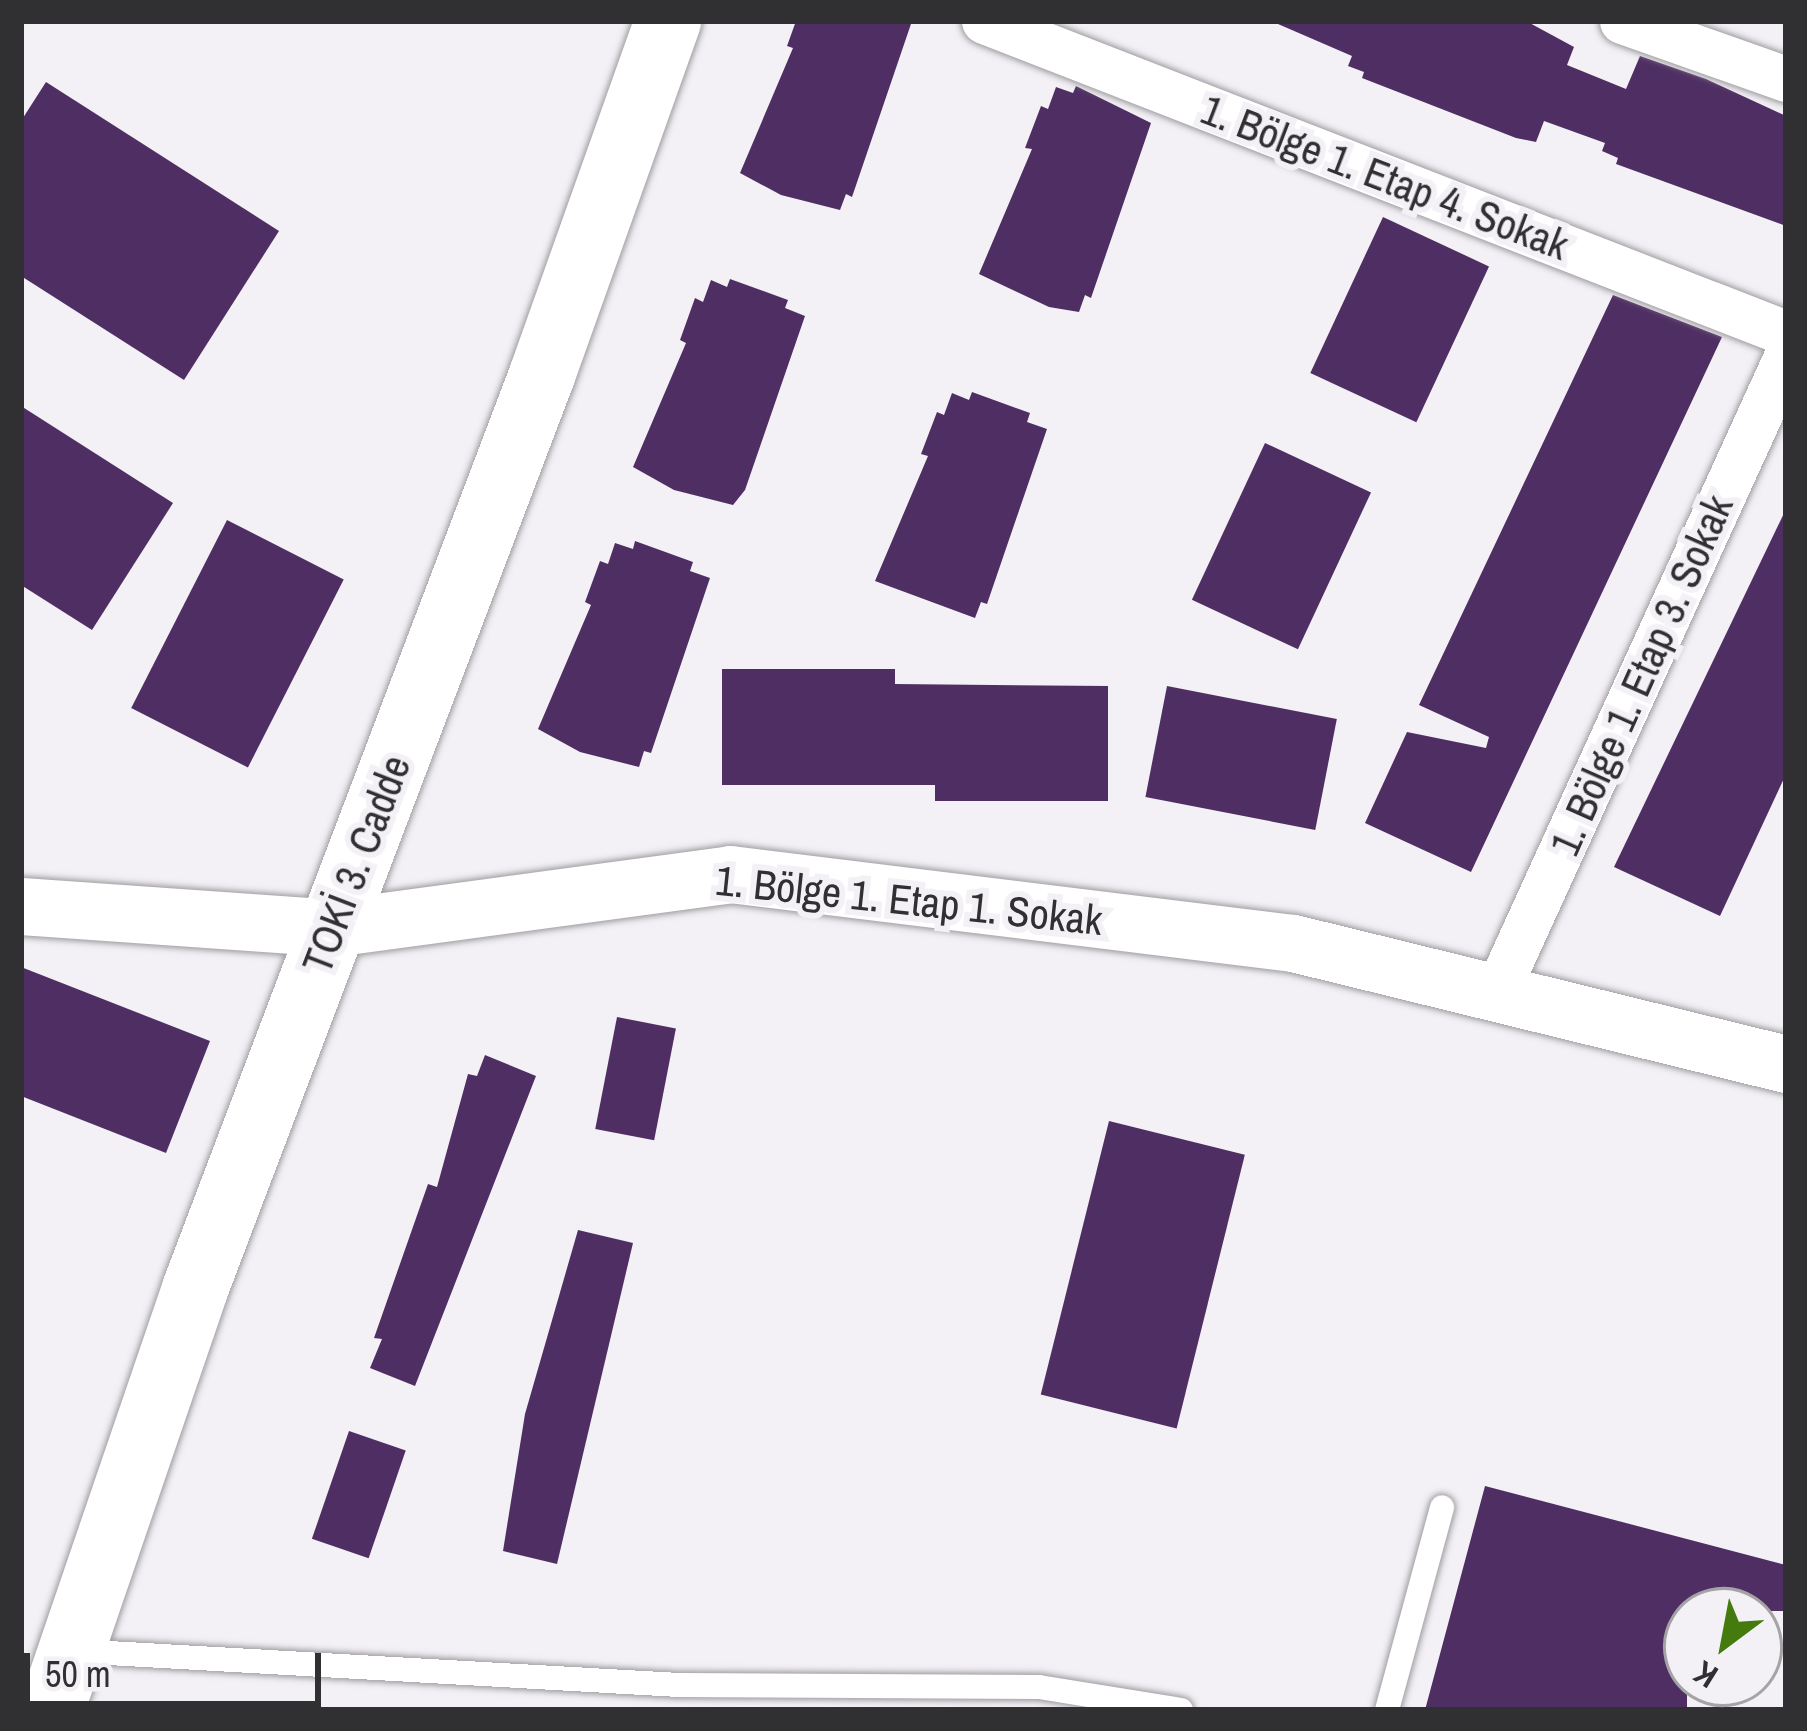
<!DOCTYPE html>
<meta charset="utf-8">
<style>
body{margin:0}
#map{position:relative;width:1807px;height:1731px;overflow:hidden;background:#f4f1f6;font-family:"Archivo Narrow",sans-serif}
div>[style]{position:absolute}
.building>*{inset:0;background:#4f2f63;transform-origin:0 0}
.roads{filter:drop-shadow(0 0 3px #9f9da1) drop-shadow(0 0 3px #9f9da1)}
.service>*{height:24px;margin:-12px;padding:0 12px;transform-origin:12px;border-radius:12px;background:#fff}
.minor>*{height:45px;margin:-22.5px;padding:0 22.5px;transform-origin:22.5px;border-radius:22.5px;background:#fff}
.tertiary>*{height:57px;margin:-28.5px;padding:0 28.5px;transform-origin:28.5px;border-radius:28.5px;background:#fff}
.secondary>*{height:66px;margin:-33px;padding:0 33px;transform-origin:33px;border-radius:33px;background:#fff}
span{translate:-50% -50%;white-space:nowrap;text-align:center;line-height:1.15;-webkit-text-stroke:12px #f4f1f6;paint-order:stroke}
.street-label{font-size:42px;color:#302f31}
.frame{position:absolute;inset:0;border:24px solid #302f31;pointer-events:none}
.north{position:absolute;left:1663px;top:1587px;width:120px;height:120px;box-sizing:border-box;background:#f4f1f6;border:3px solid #a6a3a7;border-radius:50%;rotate:212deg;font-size:33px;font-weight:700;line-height:48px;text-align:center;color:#302f31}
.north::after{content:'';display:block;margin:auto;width:42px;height:54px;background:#457b0e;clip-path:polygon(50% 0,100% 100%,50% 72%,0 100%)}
.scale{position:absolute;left:24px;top:1653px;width:297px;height:54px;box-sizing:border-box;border:6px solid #302f31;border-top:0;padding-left:15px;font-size:36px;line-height:42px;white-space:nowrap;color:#302f31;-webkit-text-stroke:9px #f4f1f6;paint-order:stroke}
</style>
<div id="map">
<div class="building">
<div style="clip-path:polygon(796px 21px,912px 21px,852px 197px,846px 194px,840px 210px,781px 195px,740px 173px,793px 48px,787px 46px)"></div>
<div style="clip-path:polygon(1271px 21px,1526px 21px,1574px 47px,1567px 65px,1626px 89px,1640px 56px,1706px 79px,1786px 116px,1786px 226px,1616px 164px,1618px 158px,1602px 151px,1605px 143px,1544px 121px,1536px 142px,1516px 138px,1362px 78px,1364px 72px,1348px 66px,1352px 56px)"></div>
<div style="clip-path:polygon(46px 82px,279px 231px,184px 380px,21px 276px,21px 121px)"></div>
<div style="clip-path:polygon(1076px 86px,1151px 123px,1091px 298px,1085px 295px,1079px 312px,1049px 307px,979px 274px,1032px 149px,1025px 148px,1041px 106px,1048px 109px,1056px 87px,1073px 93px)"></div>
<div style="left:1383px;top:217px;width:117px;height:172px;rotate:25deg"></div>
<div style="clip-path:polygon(730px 279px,788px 300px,785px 308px,805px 316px,745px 490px,733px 505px,674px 490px,633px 467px,686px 343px,680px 340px,695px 298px,703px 302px,711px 280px,727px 287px)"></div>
<div style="clip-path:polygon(1613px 295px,1722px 337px,1471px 872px,1365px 823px,1407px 732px,1486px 748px,1489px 737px,1419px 705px)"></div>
<div style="clip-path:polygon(972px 392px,1030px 413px,1027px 422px,1047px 429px,987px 604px,981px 602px,975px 618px,875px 581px,928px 456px,921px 454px,937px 412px,944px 415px,952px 393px,969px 400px)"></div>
<div style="clip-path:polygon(21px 406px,173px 503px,92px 630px,21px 585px)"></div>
<div style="left:1265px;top:443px;width:117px;height:173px;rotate:25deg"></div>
<div style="clip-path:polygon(1786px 509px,1786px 774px,1720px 916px,1614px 867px)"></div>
<div style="left:227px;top:520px;width:131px;height:211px;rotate:27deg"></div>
<div style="clip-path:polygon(635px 541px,693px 562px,690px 571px,710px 578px,651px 753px,644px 751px,639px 767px,580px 752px,538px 729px,591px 605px,585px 602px,600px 561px,608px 564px,615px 543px,633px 549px)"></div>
<div style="clip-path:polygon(722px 669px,895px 669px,895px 684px,1108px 686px,1108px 801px,935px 801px,935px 785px,722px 785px)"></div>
<div style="left:1167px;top:686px;width:173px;height:113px;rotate:11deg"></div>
<div style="clip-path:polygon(21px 967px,210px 1041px,166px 1153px,21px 1096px)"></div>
<div style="left:617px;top:1017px;width:60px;height:114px;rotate:11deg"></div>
<div style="clip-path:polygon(485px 1055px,536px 1076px,415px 1386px,370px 1368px,382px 1339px,374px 1338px,428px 1184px,437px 1187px,468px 1074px,477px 1076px)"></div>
<div style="left:1109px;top:1121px;width:140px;height:282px;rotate:14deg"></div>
<div style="clip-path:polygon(578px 1230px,633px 1243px,557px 1564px,503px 1551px,525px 1414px)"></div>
<div style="left:349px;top:1431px;width:60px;height:114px;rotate:19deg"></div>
<div style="clip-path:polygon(1485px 1486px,1786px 1565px,1786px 1611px,1687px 1611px,1687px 1710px,1425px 1710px)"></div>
</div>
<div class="roads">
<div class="service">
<div style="left:73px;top:1651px;width:607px;rotate:3.21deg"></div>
<div style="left:679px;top:1685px;width:360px;rotate:0.3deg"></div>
<div style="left:1039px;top:1687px;width:144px;rotate:9.2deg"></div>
<div style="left:1387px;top:1710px;width:210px;rotate:-74.8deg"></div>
</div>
<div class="minor">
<div style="left:984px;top:21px;width:861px;rotate:21.26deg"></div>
<div style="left:1622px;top:21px;width:174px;rotate:19.5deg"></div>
<div style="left:1496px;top:993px;width:699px;rotate:-65.49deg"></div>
</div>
<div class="tertiary">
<div style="left:21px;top:906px;width:312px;rotate:4deg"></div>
<div style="left:332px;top:928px;width:402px;rotate:-7.7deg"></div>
<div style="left:730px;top:874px;width:567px;rotate:6.99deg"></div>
<div style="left:1293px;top:943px;width:508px;rotate:13.79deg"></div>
</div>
<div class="secondary">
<div style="left:51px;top:1710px;width:445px;rotate:-71.1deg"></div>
<div style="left:195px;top:1289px;width:978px;rotate:-69.21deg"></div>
<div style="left:542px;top:375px;width:376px;rotate:-70.4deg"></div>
</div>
</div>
<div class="street-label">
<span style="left:1385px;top:177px;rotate:21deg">1. Bölge 1. Etap 4. Sokak</span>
<span style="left:1641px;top:675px;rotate:-66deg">1. Bölge 1. Etap 3. Sokak</span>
<span style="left:356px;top:864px;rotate:-69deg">TOKİ 3. Cadde</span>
<span style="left:909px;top:900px;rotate:6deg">1. Bölge 1. Etap 1. Sokak</span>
</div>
<div class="frame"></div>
<div class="north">K</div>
<div class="scale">50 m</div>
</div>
